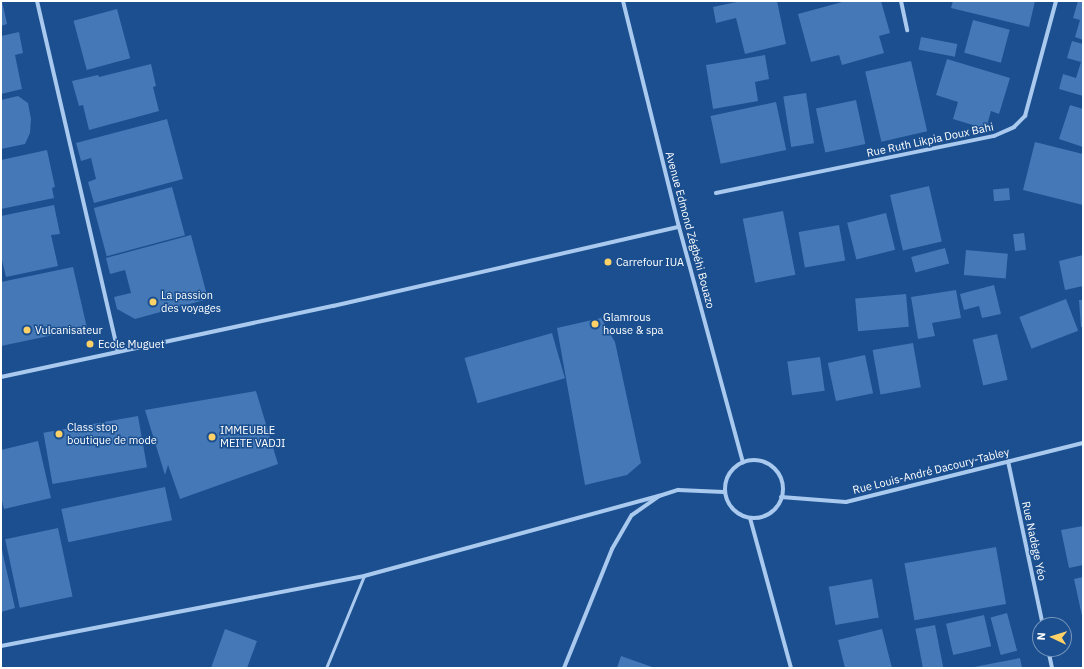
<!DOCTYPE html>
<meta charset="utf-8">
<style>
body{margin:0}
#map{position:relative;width:1084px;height:669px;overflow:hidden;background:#1b4f8f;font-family:"IBM Plex Sans",sans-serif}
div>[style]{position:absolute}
.building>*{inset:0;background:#4478b7;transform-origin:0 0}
.service>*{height:3px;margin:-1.5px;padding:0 1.5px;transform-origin:1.5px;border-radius:1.5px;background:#a9c9ee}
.minor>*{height:4px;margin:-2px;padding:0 2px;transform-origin:2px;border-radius:2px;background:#a9c9ee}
.minor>.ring{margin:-2px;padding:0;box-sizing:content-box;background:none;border:4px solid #a9c9ee;border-radius:50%}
.dots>*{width:11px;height:11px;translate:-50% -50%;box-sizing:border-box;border:2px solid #1b4f8f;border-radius:50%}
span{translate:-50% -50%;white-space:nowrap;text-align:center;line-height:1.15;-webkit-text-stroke:3px #1b4f8f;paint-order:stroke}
.street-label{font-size:11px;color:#fff}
.poi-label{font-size:11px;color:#fff}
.left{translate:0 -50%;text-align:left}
.frame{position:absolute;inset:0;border:2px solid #fff;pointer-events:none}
.north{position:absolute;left:1032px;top:617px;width:40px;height:40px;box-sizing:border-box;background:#1b4f8f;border:1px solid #7695bc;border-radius:50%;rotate:274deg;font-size:11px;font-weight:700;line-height:16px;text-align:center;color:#fff}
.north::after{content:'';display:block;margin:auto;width:14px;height:18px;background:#ffd166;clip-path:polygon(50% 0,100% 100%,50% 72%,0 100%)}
</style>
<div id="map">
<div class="building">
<div style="clip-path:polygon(1px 1px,2px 1px,7px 24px,1px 26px)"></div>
<div style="clip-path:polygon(741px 1px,777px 1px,786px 44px,745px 54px,736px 18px,716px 23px,713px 7px)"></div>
<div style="clip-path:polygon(846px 1px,881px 1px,890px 33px,879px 36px,884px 53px,842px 65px,839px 55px,811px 62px,798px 14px)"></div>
<div style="clip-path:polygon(953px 1px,1035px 1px,1029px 27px,951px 8px)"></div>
<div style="clip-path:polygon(1078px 1px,1083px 1px,1083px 40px,1075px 37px,1080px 20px,1073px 18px)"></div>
<div style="left:117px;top:9px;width:51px;height:45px;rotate:75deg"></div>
<div style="left:973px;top:20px;width:38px;height:34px;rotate:15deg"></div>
<div style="clip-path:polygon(19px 32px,23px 53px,15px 55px,22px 89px,1px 94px,1px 36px)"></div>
<div style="left:921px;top:37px;width:37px;height:13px;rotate:11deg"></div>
<div style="clip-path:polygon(1072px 41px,1083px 44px,1083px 96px,1059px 89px,1063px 74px,1076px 78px,1081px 62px,1067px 58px)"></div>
<div style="clip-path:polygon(765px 55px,769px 79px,755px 82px,758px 101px,713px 109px,706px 65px)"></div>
<div style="clip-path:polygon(947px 59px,1010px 78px,999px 114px,991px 111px,986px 129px,953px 119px,958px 102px,936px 95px)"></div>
<div style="left:911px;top:61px;width:72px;height:47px;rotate:77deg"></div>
<div style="clip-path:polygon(151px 64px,156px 86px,153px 87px,159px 111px,89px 130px,83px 105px,79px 106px,72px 81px,98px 75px,99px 77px)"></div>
<div style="left:806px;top:93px;width:51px;height:23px;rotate:81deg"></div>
<div style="clip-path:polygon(18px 96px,28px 103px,31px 119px,30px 133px,25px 144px,1px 149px,1px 100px)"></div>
<div style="left:856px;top:100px;width:45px;height:41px;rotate:78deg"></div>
<div style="left:776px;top:102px;width:49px;height:67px;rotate:78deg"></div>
<div style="clip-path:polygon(1070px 105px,1083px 109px,1083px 147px,1059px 139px)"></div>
<div style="clip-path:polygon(167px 119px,183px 179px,94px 203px,88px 182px,96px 179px,91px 158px,81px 161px,76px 143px)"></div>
<div style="clip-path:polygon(1035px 142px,1083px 154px,1083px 205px,1023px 190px)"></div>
<div style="clip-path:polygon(47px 150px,55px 187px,52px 188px,54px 198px,1px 209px,1px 160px)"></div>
<div style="left:929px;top:186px;width:57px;height:40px;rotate:77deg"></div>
<div style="left:172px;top:187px;width:50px;height:81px;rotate:75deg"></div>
<div style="left:1009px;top:188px;width:12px;height:16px;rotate:85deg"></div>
<div style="clip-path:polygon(54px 205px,60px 234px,51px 235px,58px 266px,6px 277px,1px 256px,1px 216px)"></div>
<div style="left:783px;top:211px;width:65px;height:41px;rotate:79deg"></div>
<div style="left:886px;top:213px;width:38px;height:40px;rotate:76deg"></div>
<div style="left:839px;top:225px;width:36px;height:41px;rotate:80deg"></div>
<div style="left:1024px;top:233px;width:17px;height:11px;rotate:83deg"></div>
<div style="clip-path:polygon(191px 235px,208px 299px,135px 319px,117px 309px,114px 297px,131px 293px,125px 270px,110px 274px,106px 258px)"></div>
<div style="left:945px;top:248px;width:16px;height:35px;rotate:75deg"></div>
<div style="left:966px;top:250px;width:42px;height:25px;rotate:5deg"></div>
<div style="clip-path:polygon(1083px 255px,1083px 286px,1065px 290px,1059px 261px)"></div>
<div style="clip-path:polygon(73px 267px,87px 328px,1px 346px,1px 282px)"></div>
<div style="clip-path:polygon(994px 285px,1001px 314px,982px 318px,979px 306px,964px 310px,960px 294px)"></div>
<div style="clip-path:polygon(956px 290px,961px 318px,932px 323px,935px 336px,918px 339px,911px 297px)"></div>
<div style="left:906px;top:294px;width:33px;height:51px;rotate:85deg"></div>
<div style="left:1066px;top:299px;width:34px;height:50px;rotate:69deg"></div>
<div style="clip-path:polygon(1079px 300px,1083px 300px,1083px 327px,1081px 327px)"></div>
<div style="clip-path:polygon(601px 318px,615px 342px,641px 463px,627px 475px,585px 485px,557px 328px)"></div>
<div style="left:552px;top:333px;width:47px;height:91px;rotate:74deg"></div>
<div style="left:997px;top:334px;width:47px;height:25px;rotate:77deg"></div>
<div style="left:913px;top:343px;width:45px;height:41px;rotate:80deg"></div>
<div style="left:865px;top:355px;width:39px;height:38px;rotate:78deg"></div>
<div style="left:820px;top:357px;width:34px;height:33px;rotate:82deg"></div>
<div style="clip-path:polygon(256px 391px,278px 464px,180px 499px,168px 465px,165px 475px,145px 410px)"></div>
<div style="left:138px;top:416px;width:52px;height:96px;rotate:80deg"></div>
<div style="clip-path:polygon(38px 441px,51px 498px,4px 509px,1px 497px,1px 450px)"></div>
<div style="left:165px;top:487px;width:34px;height:106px;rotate:78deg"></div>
<div style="clip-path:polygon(1083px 526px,1083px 565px,1069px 568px,1061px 530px)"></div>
<div style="left:58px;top:528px;width:70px;height:54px;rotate:78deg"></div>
<div style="left:996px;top:547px;width:58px;height:93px;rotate:80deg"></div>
<div style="clip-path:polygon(2px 550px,15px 608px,1px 612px,1px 551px)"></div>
<div style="clip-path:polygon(1083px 577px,1083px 616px,1082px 616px,1074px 579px)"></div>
<div style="left:872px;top:579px;width:39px;height:44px;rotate:80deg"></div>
<div style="left:1007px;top:613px;width:39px;height:17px;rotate:75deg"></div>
<div style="left:984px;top:615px;width:32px;height:39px;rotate:77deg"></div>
<div style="left:935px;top:625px;width:44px;height:20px;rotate:79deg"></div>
<div style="clip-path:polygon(225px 629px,257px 641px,247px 668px,211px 668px)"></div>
<div style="clip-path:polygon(882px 629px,892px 668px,845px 668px,838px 640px)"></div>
<div style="clip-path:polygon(621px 656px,655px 668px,617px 668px)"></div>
<div style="clip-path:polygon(1020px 658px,1022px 668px,974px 668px,974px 667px)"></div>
</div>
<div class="service">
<div style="left:326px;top:668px;width:100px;rotate:-67.6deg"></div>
</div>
<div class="minor">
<div style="left:37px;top:1px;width:360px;rotate:77deg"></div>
<div style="left:623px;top:1px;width:233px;rotate:76.1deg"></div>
<div style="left:679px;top:227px;width:244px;rotate:74.8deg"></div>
<div style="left:901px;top:1px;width:30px;rotate:78deg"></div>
<div style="left:716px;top:193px;width:284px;rotate:-11.6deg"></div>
<div style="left:994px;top:136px;width:22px;rotate:-24deg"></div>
<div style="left:1014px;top:127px;width:16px;rotate:-45deg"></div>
<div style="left:1025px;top:116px;width:119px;rotate:-74.9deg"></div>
<div style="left:1px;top:377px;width:340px;rotate:-12.1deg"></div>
<div style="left:333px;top:306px;width:355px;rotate:-12.9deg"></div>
<div class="ring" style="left:725px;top:460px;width:54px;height:54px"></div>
<div style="left:1008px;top:461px;width:168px;rotate:78deg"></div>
<div style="left:781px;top:497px;width:65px;rotate:4.4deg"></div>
<div style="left:846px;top:502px;width:244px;rotate:-14deg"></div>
<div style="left:750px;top:518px;width:156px;rotate:74.7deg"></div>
<div style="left:1px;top:646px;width:370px;rotate:-10.9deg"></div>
<div style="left:364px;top:576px;width:306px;rotate:-15.2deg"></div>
<div style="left:1048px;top:649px;width:19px;rotate:78deg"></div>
<div style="left:564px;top:668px;width:128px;rotate:-68deg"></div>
<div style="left:612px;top:549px;width:39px;rotate:-60deg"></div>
<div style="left:632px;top:515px;width:33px;rotate:-35deg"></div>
<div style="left:659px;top:496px;width:20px;rotate:-18deg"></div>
<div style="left:678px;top:490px;width:46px;rotate:2.5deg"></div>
</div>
<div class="dots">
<div style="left:608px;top:262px;background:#ffd166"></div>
<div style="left:153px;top:302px;background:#ffd166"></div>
<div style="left:595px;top:324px;background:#ffd166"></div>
<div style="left:27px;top:330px;background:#ffd166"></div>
<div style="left:90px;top:344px;background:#ffd166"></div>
<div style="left:59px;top:434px;background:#ffd166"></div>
<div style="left:212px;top:437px;background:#ffd166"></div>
</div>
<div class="street-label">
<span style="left:930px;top:140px;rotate:-12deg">Rue Ruth Likpia Doux Bahi</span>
<span style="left:690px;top:230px;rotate:75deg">Avenue Edmond Zégbéhi Bouazo</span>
<span style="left:931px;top:471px;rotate:-14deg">Rue Louis-André Dacoury-Tabley</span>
<span style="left:1034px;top:541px;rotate:78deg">Rue Nadège Yéo</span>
</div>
<div class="poi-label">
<span class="left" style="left:616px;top:262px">Carrefour IUA</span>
<span class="left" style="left:161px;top:302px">La passion<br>des voyages</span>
<span class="left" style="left:603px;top:324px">Glamrous<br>house &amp; spa</span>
<span class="left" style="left:35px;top:330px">Vulcanisateur</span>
<span class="left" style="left:98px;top:344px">Ecole Muguet</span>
<span class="left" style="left:67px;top:434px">Class stop<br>boutique de mode</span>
<span class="left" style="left:220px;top:437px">IMMEUBLE<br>MEITE VADJI</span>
</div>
<div class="frame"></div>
<div class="north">N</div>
</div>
